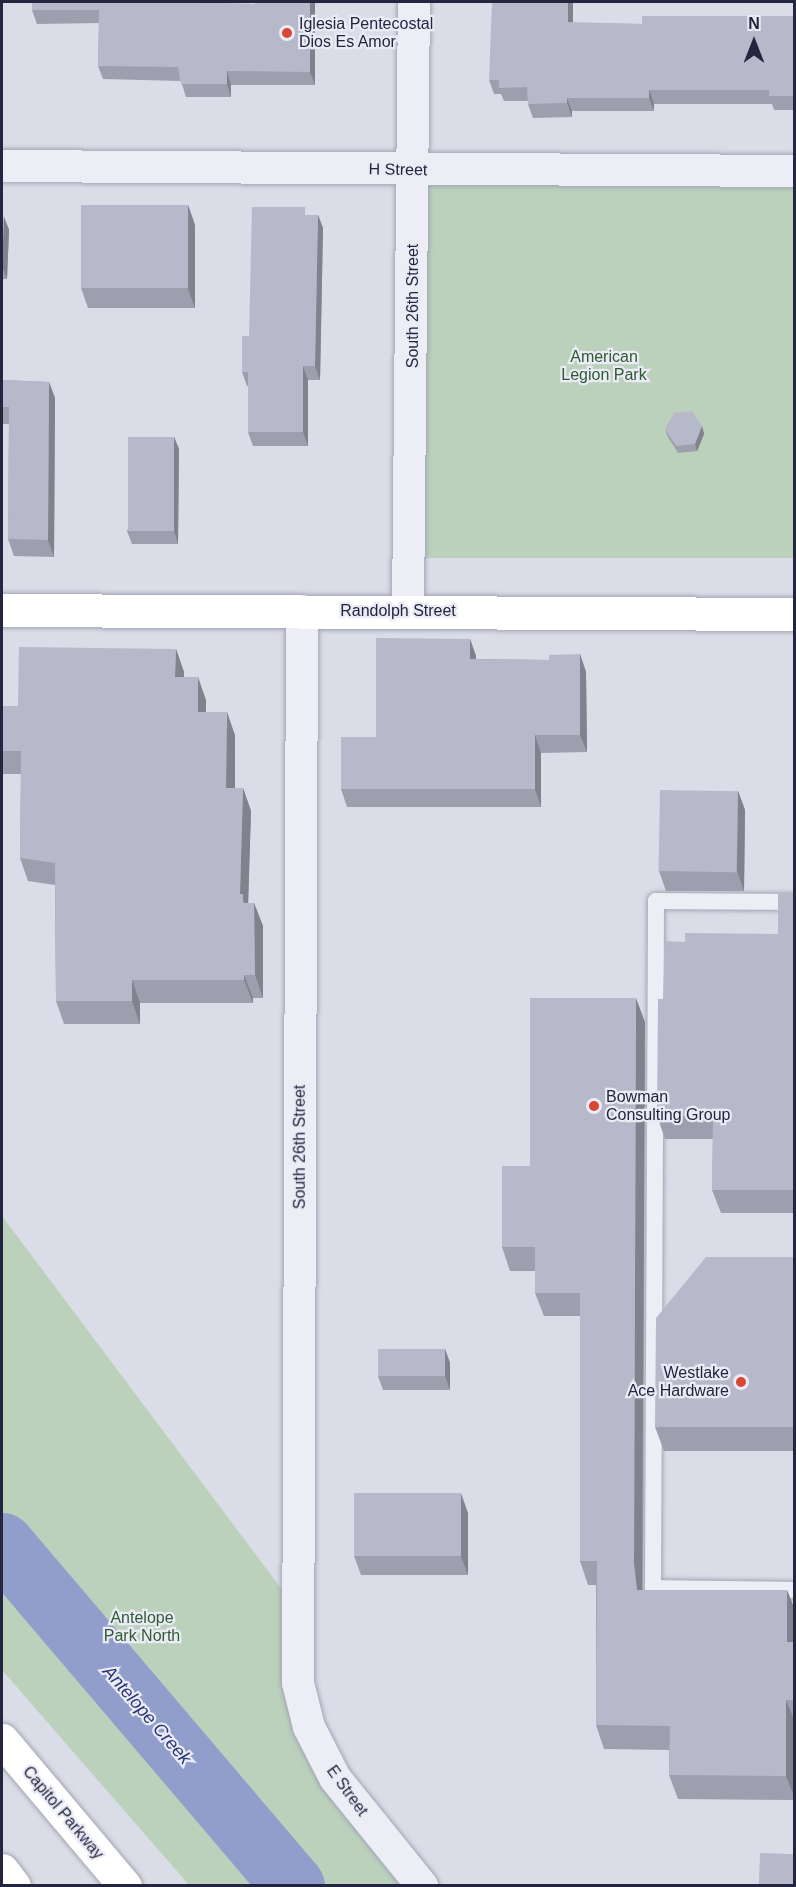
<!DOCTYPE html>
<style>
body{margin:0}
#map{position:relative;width:796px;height:1887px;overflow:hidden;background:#dadce7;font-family:Helvetica,sans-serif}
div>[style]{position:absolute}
.green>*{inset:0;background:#bbd1bb;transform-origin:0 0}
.river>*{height:63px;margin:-31.5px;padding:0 31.5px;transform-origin:31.5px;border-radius:31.5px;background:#919dcb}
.roads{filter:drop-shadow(0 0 2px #a3a5b4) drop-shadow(0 0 2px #a3a5b4)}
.service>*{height:16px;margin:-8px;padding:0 8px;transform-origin:8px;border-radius:8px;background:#edeef5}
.minor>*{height:32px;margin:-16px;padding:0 16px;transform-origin:16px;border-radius:16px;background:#edeef5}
.secondary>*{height:33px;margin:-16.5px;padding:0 16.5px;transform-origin:16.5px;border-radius:16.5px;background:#fff}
.wall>*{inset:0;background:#9d9fae}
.shaded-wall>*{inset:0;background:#80828d}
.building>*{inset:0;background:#b7b9ca;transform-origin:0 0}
.dots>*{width:16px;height:16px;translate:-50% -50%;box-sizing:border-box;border:3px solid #eaebf5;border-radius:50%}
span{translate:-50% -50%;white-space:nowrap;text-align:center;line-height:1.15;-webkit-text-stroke:4.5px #eaebf5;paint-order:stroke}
.poi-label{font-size:16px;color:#23263e}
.left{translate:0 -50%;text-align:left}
.right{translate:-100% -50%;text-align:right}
.street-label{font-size:16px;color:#23263e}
.park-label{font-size:16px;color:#2f5b33}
.water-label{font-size:18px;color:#2a3775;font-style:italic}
.frame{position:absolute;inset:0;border:3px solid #23263e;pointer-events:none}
.north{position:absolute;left:724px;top:12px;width:60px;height:60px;-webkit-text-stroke:4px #eaebf5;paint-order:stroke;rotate:0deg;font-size:16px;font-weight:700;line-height:24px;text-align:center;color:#23263e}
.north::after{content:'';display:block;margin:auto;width:21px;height:27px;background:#23263e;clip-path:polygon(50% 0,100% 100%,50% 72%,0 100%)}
</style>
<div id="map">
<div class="green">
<div style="left:414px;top:170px;width:380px;height:388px"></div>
<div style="clip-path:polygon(2px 1216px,298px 1611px,304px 1706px,422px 1885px,189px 1885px,2px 1670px)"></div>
</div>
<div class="river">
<div style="left:2px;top:1544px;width:449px;rotate:49.6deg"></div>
</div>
<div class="roads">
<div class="service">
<div style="left:794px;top:902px;width:138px;rotate:-179.6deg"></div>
<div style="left:656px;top:901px;width:678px;rotate:90.25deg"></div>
<div style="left:653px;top:1579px;width:9px;rotate:90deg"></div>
<div style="left:653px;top:1588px;width:141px;rotate:0.8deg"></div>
</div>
<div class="minor">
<div style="left:2px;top:166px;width:792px;rotate:0.36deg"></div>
<div style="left:302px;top:611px;width:1072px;rotate:90.21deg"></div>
<div style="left:298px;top:1683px;width:45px;rotate:76deg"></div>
<div style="left:309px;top:1727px;width:57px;rotate:63deg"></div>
<div style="left:335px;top:1778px;width:139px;rotate:51.1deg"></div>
<div style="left:408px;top:611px;width:609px;rotate:-89.44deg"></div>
</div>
<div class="secondary">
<div style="left:2px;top:610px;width:792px;rotate:0.29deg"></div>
<div style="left:2px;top:1740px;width:191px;rotate:49.9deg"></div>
<div style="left:2px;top:1870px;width:20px;rotate:53deg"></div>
</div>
</div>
<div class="wall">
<div style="clip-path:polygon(32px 2px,150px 2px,255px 4px,315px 2px,315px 85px,231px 85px,231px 97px,186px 97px,181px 81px,103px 79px,98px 66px,99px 23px,37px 24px,32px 10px)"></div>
<div style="clip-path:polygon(573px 2px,573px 23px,642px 24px,795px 16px,795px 110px,774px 110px,772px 104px,654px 104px,654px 111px,572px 111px,572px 117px,533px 118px,528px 104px,528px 101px,504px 101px,501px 94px,494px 94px,489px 80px)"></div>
<div style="clip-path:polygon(188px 205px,195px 225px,195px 308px,88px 308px,81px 288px)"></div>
<div style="clip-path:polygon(308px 215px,318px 215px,323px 228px,320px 380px,308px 380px,308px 446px,253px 446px,248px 432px,248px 386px,247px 386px,242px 372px,249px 336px)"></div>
<div style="clip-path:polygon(2px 217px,4px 217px,9px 230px,7px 279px,2px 279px)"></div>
<div style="clip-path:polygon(2px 380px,49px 382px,55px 398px,54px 557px,14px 556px,8px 539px,9px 424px,2px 424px)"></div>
<div style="clip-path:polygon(702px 426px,704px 434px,697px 451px,678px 453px,668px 437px,665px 429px)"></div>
<div style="clip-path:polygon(174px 437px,179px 449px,178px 544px,132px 544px,127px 531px)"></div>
<div style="clip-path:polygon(470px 639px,476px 656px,476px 659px,549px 660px,580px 654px,586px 672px,587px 752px,541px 753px,541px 807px,347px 807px,341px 789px,376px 737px)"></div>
<div style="clip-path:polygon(176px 649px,184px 672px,184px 677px,206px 700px,206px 712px,235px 735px,235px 788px,243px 788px,251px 811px,248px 903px,254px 903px,263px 926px,263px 998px,253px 998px,253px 1003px,140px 1003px,140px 1024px,64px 1024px,56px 1001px,55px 885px,28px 881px,20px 858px,21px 774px,2px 774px,2px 706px,18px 706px)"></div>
<div style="clip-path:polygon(738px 791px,745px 810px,744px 891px,666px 891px,659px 871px)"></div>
<div style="clip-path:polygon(795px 894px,795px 1213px,721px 1213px,712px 1190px,713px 1139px,665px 1139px,657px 1116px,663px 999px,685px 942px,778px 934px)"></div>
<div style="clip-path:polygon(645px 1022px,643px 1590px,787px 1590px,795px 1610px,795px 1800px,678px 1799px,669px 1775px,669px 1750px,604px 1749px,596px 1725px,596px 1585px,588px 1585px,580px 1561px,580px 1316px,544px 1316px,535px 1293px,535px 1271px,510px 1271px,502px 1247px,530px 1166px)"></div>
<div style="clip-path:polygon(795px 1257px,795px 1451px,664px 1451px,655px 1427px)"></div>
<div style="clip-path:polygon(445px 1349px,450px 1363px,450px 1390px,383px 1390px,378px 1376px)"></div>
<div style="clip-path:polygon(468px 1513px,468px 1575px,361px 1575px,354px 1556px)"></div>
</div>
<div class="shaded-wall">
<div style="clip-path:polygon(310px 2px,315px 2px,315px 85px,310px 72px)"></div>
<div style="clip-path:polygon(568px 2px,573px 2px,573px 36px,568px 22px)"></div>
<div style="clip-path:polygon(227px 71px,231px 85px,231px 97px,227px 84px)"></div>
<div style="clip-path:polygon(649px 90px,654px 104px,654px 111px,649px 98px)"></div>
<div style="clip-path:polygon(567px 98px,572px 111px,572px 117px,567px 103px)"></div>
<div style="clip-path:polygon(188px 205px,195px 225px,195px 308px,188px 289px)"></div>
<div style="clip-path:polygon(318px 215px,323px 228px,320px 380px,315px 366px)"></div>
<div style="clip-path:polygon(4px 217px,9px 230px,7px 279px,2px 266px)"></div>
<div style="clip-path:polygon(303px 366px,308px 380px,308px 446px,303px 432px)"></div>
<div style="clip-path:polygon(49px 382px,55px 398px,54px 557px,48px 540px)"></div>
<div style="clip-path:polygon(702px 426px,704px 434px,697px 451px,695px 444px)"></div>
<div style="clip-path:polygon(174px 437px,179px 449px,178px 544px,174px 531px)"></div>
<div style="clip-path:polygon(470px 639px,476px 656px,476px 676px,470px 659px)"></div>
<div style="clip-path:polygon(176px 649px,184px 672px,184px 700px,175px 677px)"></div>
<div style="clip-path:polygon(580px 654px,586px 672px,587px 752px,580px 735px)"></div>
<div style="clip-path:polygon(198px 677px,206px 700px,206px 735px,198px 712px)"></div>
<div style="clip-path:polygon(227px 712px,235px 735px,235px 811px,226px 788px)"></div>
<div style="clip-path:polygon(535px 735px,541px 753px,541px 807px,535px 789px)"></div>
<div style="clip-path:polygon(243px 788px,251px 811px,248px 908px,252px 917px,240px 894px)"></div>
<div style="clip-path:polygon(738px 791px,745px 810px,744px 891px,737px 871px)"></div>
<div style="clip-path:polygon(254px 903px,263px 926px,263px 998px,255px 975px)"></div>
<div style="clip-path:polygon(244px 975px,253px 998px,253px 1003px,244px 980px)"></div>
<div style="clip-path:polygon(132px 980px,140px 1003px,140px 1024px,132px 1001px)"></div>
<div style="clip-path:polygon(636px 998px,645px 1022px,642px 1588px,646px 1613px,637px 1590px,634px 1564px)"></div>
<div style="clip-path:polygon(445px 1349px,450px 1363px,450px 1390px,445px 1376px)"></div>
<div style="clip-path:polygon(461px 1493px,468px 1513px,468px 1575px,461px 1556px)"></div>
<div style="clip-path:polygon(787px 1590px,795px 1610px,795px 1703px,787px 1642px)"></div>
<div style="clip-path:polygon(786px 1700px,795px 1722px,795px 1799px,786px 1776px)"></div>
</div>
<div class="building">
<div style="clip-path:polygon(32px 2px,147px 2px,255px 4px,255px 2px,310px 2px,310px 72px,227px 71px,227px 84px,181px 84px,178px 67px,98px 66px,99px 10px,32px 10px)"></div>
<div style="clip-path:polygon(492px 2px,568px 2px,568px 22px,642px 24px,642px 16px,795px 16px,795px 96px,769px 96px,769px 90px,649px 90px,649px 98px,567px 98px,567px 103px,528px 104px,527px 87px,499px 88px,499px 80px,489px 80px)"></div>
<div style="left:81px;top:205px;width:107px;height:83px"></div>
<div style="clip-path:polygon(252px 207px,305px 207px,305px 215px,318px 215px,315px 366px,303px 366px,303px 432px,248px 432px,248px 372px,242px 372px,242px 336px,249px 336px)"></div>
<div style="clip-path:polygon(2px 217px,4px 217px,2px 266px)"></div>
<div style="clip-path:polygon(2px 380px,49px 382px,48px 540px,8px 539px,9px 407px,2px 407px)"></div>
<div style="clip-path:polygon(692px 411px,702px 426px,695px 444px,676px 446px,665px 429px,674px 413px)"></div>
<div style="left:128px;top:437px;width:46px;height:94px"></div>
<div style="clip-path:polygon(376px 638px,470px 639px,470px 659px,549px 660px,549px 655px,580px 654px,580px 735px,535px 735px,535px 789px,341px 789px,341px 737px,376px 737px)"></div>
<div style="clip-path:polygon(19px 647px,176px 649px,175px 677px,198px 677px,198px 712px,227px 712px,226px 788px,243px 788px,240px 894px,243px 894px,243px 903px,254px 903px,255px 975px,244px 975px,244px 980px,132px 980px,132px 1001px,56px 1001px,55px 863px,20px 858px,21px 751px,2px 751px,2px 706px,18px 706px)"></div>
<div style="left:660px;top:790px;width:78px;height:81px;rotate:1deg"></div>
<div style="clip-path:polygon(778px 894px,795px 894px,795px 1190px,712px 1190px,713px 1116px,657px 1116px,658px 999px,663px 999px,665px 941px,685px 942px,685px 933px,778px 934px)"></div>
<div style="clip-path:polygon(530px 998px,636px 998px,634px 1564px,637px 1590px,787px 1590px,787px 1642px,794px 1642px,794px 1700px,786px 1700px,786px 1776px,669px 1775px,670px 1726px,596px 1725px,597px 1561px,580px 1561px,580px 1293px,535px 1293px,535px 1247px,502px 1247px,502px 1166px,530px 1166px)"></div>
<div style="clip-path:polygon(706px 1257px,795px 1257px,795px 1427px,655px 1427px,656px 1318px)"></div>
<div style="left:378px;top:1349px;width:67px;height:27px"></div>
<div style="left:354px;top:1493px;width:107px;height:63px"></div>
<div style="left:760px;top:1853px;width:35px;height:33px;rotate:2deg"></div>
</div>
<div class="dots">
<div style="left:287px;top:33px;background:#da4631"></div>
<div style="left:594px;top:1106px;background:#da4631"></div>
<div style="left:741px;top:1382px;background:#da4631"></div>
</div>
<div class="poi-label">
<span class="left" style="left:299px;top:33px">Iglesia Pentecostal<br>Dios Es Amor</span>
<span class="left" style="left:606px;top:1106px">Bowman<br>Consulting Group</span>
<span class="right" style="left:729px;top:1382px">Westlake<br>Ace Hardware</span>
</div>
<div class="street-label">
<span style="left:398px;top:170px;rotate:1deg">H Street</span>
<span style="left:413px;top:306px;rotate:-90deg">South 26th Street</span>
<span style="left:398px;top:611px">Randolph Street</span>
<span style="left:300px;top:1147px;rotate:-90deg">South 26th Street</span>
<span style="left:347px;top:1791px;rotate:54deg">E Street</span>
<span style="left:63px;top:1813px;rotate:50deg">Capitol Parkway</span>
</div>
<div class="park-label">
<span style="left:604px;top:366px">American<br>Legion Park</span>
<span style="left:142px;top:1627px">Antelope<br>Park North</span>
</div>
<div class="water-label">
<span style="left:147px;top:1715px;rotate:49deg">Antelope Creek</span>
</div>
<div class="frame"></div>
<div class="north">N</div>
</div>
